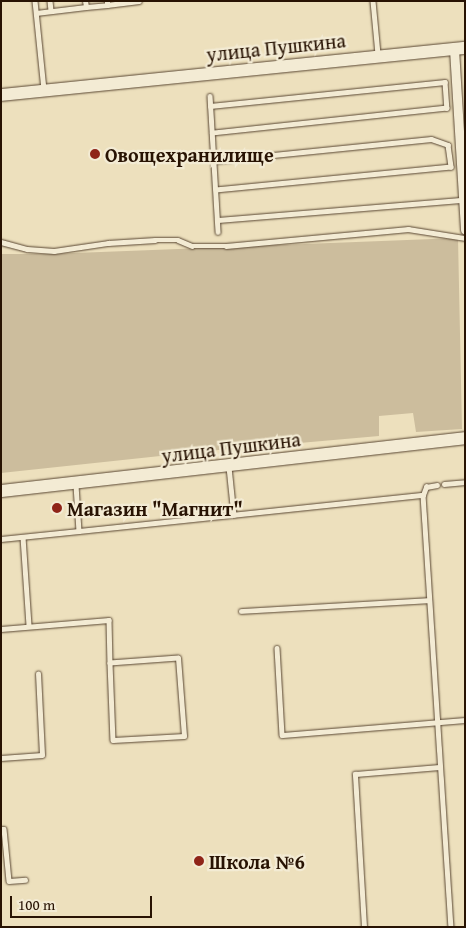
<!DOCTYPE html>
<meta charset="utf-8">
<style>
body{margin:0}
#map{position:relative;width:466px;height:928px;overflow:hidden;background:#ede0bd;font-family:"Gentium Book Plus",serif}
div>[style]{position:absolute}
.green>*{inset:0;background:#ccbd9d}
.roads{filter:drop-shadow(0 0 1px #594632) drop-shadow(0 0 1px #594632)}
.lane>*{height:4.5px;margin:-2.25px;padding:0 2.25px;transform-origin:2.25px;border-radius:2.25px;background:#f3ebd4}
.street>*{height:9px;margin:-4.5px;padding:0 4.5px;transform-origin:4.5px;border-radius:4.5px;background:#f3ebd4}
.secondary>*{height:12px;margin:-6px;padding:0 6px;transform-origin:6px;border-radius:6px;background:#f3ebd4}
.dots>*{width:14px;height:14px;translate:-50% -50%;box-sizing:border-box;border:2px solid #f3ebd4;border-radius:50%}
span{translate:-50% -50%;white-space:nowrap;text-align:center;line-height:1.15;-webkit-text-stroke:4.5px #f3ebd4;paint-order:stroke}
.street-label{font-size:20px;color:#281303}
.poi-label{font-size:20px;color:#281303;font-weight:700}
.left{translate:0 -50%;text-align:left}
.frame{position:absolute;inset:0;border:2px solid #281303;pointer-events:none}
.scale{position:absolute;left:10px;top:896px;width:142px;height:22px;box-sizing:border-box;border:2px solid #281303;border-top:0;padding-left:6px;font-size:15px;line-height:18px;white-space:nowrap;color:#281303;-webkit-text-stroke:4px #f3ebd4;paint-order:stroke}
</style>
<div id="map">
<div class="green">
<div style="clip-path:polygon(458px 238px,462px 429px,416px 432px,413px 413px,379px 416px,379px 436px,207px 451px,1px 473px,1px 254px,49px 254px)"></div>
</div>
<div class="roads">
<div class="lane">
<div style="left:35px;top:1px;width:88px;rotate:84.2deg"></div>
<div style="left:50px;top:1px;width:10px;rotate:84deg"></div>
<div style="left:373px;top:1px;width:53px;rotate:84.6deg"></div>
<div style="left:107px;top:5px;width:32px;rotate:-7deg"></div>
<div style="left:86px;top:7px;width:21px;rotate:-5deg"></div>
<div style="left:107px;top:5px;width:4px;rotate:-90deg"></div>
<div style="left:36px;top:13px;width:50px;rotate:-6.8deg"></div>
<div style="left:86px;top:7px;width:6px;rotate:-99deg"></div>
<div style="left:210px;top:96px;width:136px;rotate:86.6deg"></div>
<div style="left:210px;top:106px;width:236px;rotate:-5.8deg"></div>
<div style="left:445px;top:82px;width:26px;rotate:86deg"></div>
<div style="left:447px;top:108px;width:236px;rotate:173.9deg"></div>
<div style="left:214px;top:161px;width:218px;rotate:-5.8deg"></div>
<div style="left:431px;top:139px;width:18px;rotate:19deg"></div>
<div style="left:448px;top:145px;width:22px;rotate:82deg"></div>
<div style="left:451px;top:167px;width:236px;rotate:174.4deg"></div>
<div style="left:218px;top:220px;width:246px;rotate:-4.7deg"></div>
<div style="left:1px;top:242px;width:27px;rotate:15deg"></div>
<div style="left:27px;top:249px;width:27px;rotate:4deg"></div>
<div style="left:54px;top:251px;width:55px;rotate:-8.4deg"></div>
<div style="left:108px;top:243px;width:47px;rotate:-3.7deg"></div>
<div style="left:155px;top:240px;width:23px"></div>
<div style="left:178px;top:240px;width:15px;rotate:23deg"></div>
<div style="left:192px;top:246px;width:34px"></div>
<div style="left:226px;top:246px;width:183px;rotate:-5.3deg"></div>
<div style="left:408px;top:229px;width:58px;rotate:9deg"></div>
<div style="left:229px;top:467px;width:48px;rotate:84.1deg"></div>
<div style="left:444px;top:484px;width:21px;rotate:-5deg"></div>
<div style="left:76px;top:485px;width:46px;rotate:86.3deg"></div>
<div style="left:79px;top:531px;width:346px;rotate:-6deg"></div>
<div style="left:423px;top:495px;width:9px;rotate:-69deg"></div>
<div style="left:426px;top:487px;width:11px;rotate:-10deg"></div>
<div style="left:423px;top:495px;width:433px;rotate:86.3deg"></div>
<div style="left:23px;top:537px;width:89px;rotate:86.1deg"></div>
<div style="left:1px;top:539px;width:78px;rotate:-5.9deg"></div>
<div style="left:241px;top:611px;width:188px;rotate:-3.3deg"></div>
<div style="left:1px;top:629px;width:108px;rotate:-4.8deg"></div>
<div style="left:109px;top:620px;width:43px;rotate:88.7deg"></div>
<div style="left:110px;top:663px;width:77px;rotate:87.8deg"></div>
<div style="left:113px;top:740px;width:71px;rotate:-3.2deg"></div>
<div style="left:184px;top:736px;width:78px;rotate:-94.4deg"></div>
<div style="left:178px;top:658px;width:68px;rotate:175.8deg"></div>
<div style="left:277px;top:648px;width:87px;rotate:86.7deg"></div>
<div style="left:282px;top:735px;width:184px;rotate:-4.7deg"></div>
<div style="left:1px;top:758px;width:41px;rotate:-4.2deg"></div>
<div style="left:42px;top:755px;width:81px;rotate:-92.8deg"></div>
<div style="left:1px;top:829px;width:3px"></div>
<div style="left:4px;top:829px;width:52px;rotate:84.5deg"></div>
<div style="left:9px;top:881px;width:16px;rotate:-4deg"></div>
<div style="left:364px;top:927px;width:153px;rotate:-93.4deg"></div>
<div style="left:355px;top:774px;width:85px;rotate:-4.7deg"></div>
</div>
<div class="street">
<div style="left:454px;top:49px;width:181px;rotate:86.5deg"></div>
</div>
<div class="secondary">
<div style="left:1px;top:95px;width:466px;rotate:-5.8deg"></div>
<div style="left:1px;top:491px;width:467px;rotate:-6.5deg"></div>
</div>
</div>
<div class="dots">
<div style="left:95px;top:154px;background:#8f2418"></div>
<div style="left:57px;top:508px;background:#8f2418"></div>
<div style="left:199px;top:861px;background:#8f2418"></div>
</div>
<div class="street-label">
<span style="left:276px;top:47px;rotate:-6deg">улица Пушкина</span>
<span style="left:231px;top:447px;rotate:-7deg">улица Пушкина</span>
</div>
<div class="poi-label">
<span class="left" style="left:105px;top:154px">Овощехранилище</span>
<span class="left" style="left:67px;top:508px">Магазин "Магнит"</span>
<span class="left" style="left:209px;top:861px">Школа №6</span>
</div>
<div class="frame"></div>
<div class="scale">100 m</div>
</div>
